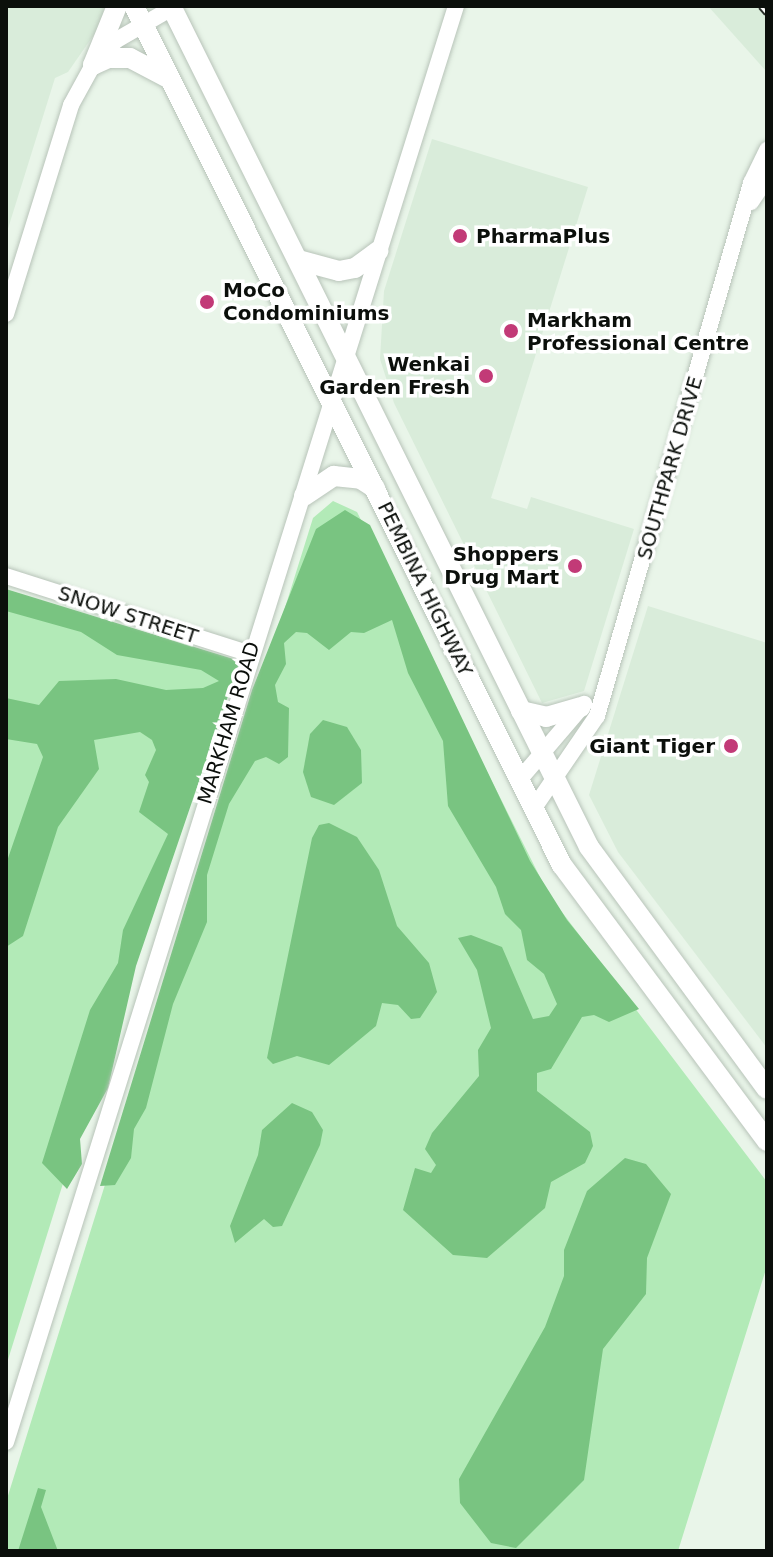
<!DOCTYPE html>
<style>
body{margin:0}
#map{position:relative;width:773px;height:1557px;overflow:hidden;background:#e9f5e9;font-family:"DejaVu Sans",sans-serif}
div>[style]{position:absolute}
.built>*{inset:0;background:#d9ecda}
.green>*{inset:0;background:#b2eab7}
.forest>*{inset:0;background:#79c481}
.roads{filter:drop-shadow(0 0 2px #b8c4b9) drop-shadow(0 0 2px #b8c4b9)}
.minor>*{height:16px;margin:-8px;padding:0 8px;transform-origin:8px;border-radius:8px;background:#fff}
.major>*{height:20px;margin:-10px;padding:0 10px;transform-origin:10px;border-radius:10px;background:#fff}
.rail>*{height:7px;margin-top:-3.5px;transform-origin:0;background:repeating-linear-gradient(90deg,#fff 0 12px,#2a2f2a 0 24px);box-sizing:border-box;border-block:2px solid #2a2f2a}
.dots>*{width:22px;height:22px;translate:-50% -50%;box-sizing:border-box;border:4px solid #fff;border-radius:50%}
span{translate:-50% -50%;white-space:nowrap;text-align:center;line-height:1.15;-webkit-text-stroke:7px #fff;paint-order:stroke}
.poi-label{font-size:20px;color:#0b0f0b;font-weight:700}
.left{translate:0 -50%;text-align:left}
.right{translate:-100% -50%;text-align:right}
.street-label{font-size:20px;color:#0b0f0b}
.frame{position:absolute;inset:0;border:8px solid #0b0f0b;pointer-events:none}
</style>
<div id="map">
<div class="built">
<div style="clip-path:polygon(6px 6px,104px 6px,102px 23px,68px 72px,55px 78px,6px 235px)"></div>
<div style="clip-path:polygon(708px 6px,767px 6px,767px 72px)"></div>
<div style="clip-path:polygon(432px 139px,588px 187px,491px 498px,527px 509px,531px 497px,634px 529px,584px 691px,542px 703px,394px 403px,380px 359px,384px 291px)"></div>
<div style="clip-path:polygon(648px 606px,767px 643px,767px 1048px,618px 852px,589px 795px)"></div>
</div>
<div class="green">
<div style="clip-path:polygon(333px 501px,357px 512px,549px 895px,767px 1182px,767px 1266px,678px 1551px,6px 1551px,6px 1502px,313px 518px)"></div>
<div style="clip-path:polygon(6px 600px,224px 668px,6px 1366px)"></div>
</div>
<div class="forest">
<div style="clip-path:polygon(345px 510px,370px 525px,530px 861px,567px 920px,639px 1009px,609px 1022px,594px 1015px,582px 1017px,551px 1069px,537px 1073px,537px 1091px,590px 1132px,593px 1146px,585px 1163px,551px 1182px,545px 1208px,487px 1258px,453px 1255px,403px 1210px,415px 1168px,431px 1173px,436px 1165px,425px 1149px,432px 1133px,479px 1076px,478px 1050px,491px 1028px,477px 970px,458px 938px,471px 935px,502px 947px,533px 1019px,549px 1016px,557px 1004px,544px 974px,527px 960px,521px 930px,505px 914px,496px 887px,448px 806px,443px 741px,408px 673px,392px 620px,364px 633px,351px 632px,329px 650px,307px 633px,296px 632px,284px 643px,286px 664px,275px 685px,278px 702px,289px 708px,288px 757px,279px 764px,266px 757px,255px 761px,229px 804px,207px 875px,207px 922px,173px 1004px,146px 1108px,134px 1129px,131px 1158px,115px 1185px,100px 1186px,252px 690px,316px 529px)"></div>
<div style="clip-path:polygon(6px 589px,240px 661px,136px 966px,108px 1088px,80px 1139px,82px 1164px,67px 1189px,42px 1163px,90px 1010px,118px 963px,123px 930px,168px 834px,139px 812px,149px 782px,145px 775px,156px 750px,152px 740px,140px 732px,94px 740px,99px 769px,58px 827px,23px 936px,6px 947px,6px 864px,43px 757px,37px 744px,6px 739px,6px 698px,39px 705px,59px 681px,116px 679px,166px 690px,203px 688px,219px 681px,201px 670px,117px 655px,81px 632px,6px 611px)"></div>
<div style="clip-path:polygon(323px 720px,347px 727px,361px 750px,362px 783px,334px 805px,311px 797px,303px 772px,310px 734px)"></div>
<div style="clip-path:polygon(329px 823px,357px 837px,379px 870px,397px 926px,429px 963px,437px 992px,420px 1018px,411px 1019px,398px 1005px,382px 1003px,376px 1026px,329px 1065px,297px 1056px,273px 1064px,267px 1058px,312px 838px,319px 825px)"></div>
<div style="clip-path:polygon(292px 1103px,312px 1112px,323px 1130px,320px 1145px,282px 1226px,273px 1227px,264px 1219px,235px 1243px,230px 1226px,258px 1155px,262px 1130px)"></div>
<div style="clip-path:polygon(625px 1158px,646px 1164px,671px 1194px,647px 1258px,646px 1294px,603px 1349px,584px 1480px,516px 1548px,491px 1543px,460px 1503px,459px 1479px,545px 1327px,564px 1276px,564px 1250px,587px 1191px)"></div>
<div style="clip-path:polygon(38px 1488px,46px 1490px,41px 1507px,58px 1551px,18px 1551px)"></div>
</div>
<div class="roads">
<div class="minor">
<div style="left:751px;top:202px;width:29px;rotate:-56deg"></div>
<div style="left:6px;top:314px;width:219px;rotate:-72.7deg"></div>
<div style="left:71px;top:105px;width:46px;rotate:-61.2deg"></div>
<div style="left:93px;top:65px;width:33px;rotate:-47deg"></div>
<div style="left:115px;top:41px;width:66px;rotate:-30.1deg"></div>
<div style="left:6px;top:576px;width:256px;rotate:17.7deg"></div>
<div style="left:520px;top:779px;width:99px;rotate:-49.5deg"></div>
<div style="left:534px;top:808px;width:112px;rotate:-55.6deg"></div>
<div style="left:597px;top:716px;width:555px;rotate:-73.88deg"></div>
<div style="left:751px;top:183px;width:37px;rotate:-64deg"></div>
<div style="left:6px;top:1442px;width:1505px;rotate:-72.6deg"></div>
</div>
<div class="major">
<div style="left:134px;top:6px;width:960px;rotate:63.52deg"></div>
<div style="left:562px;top:865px;width:344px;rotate:53.4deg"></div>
<div style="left:171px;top:6px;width:939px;rotate:63.57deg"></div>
<div style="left:589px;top:847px;width:300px;rotate:53.7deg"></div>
<div style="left:93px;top:65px;width:17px;rotate:-25deg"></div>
<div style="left:108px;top:58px;width:22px"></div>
<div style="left:130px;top:58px;width:45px;rotate:27.7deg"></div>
<div style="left:93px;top:65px;width:64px;rotate:-67.9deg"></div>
<div style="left:298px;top:260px;width:42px;rotate:15deg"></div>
<div style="left:339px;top:271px;width:16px;rotate:-11deg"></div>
<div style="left:355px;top:268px;width:29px;rotate:-36deg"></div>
<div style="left:304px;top:496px;width:36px;rotate:-34deg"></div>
<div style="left:334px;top:476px;width:27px;rotate:6deg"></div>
<div style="left:361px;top:479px;width:17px;rotate:33deg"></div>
<div style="left:521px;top:711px;width:26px;rotate:13deg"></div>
<div style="left:546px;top:717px;width:36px;rotate:-16deg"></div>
</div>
</div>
<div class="rail">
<div style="left:761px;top:6px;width:9px;rotate:49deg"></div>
</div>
<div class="dots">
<div style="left:460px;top:236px;background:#c23a77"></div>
<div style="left:207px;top:302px;background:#c23a77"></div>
<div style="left:511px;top:331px;background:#c23a77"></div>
<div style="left:486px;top:376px;background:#c23a77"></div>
<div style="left:575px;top:566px;background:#c23a77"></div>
<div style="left:731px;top:746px;background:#c23a77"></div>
</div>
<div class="poi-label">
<span class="left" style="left:476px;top:236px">PharmaPlus</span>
<span class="left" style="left:223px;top:302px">MoCo<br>Condominiums</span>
<span class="left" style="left:527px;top:332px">Markham<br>Professional Centre</span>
<span class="right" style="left:470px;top:376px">Wenkai<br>Garden Fresh</span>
<span class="right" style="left:559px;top:566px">Shoppers<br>Drug Mart</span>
<span class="right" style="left:715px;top:746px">Giant Tiger</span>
</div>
<div class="street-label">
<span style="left:670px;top:468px;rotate:-74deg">SOUTHPARK DRIVE</span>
<span style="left:425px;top:589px;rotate:64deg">PEMBINA HIGHWAY</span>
<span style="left:128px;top:615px;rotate:18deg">SNOW STREET</span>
<span style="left:229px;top:723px;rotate:-73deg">MARKHAM ROAD</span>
</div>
<div class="frame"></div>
</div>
